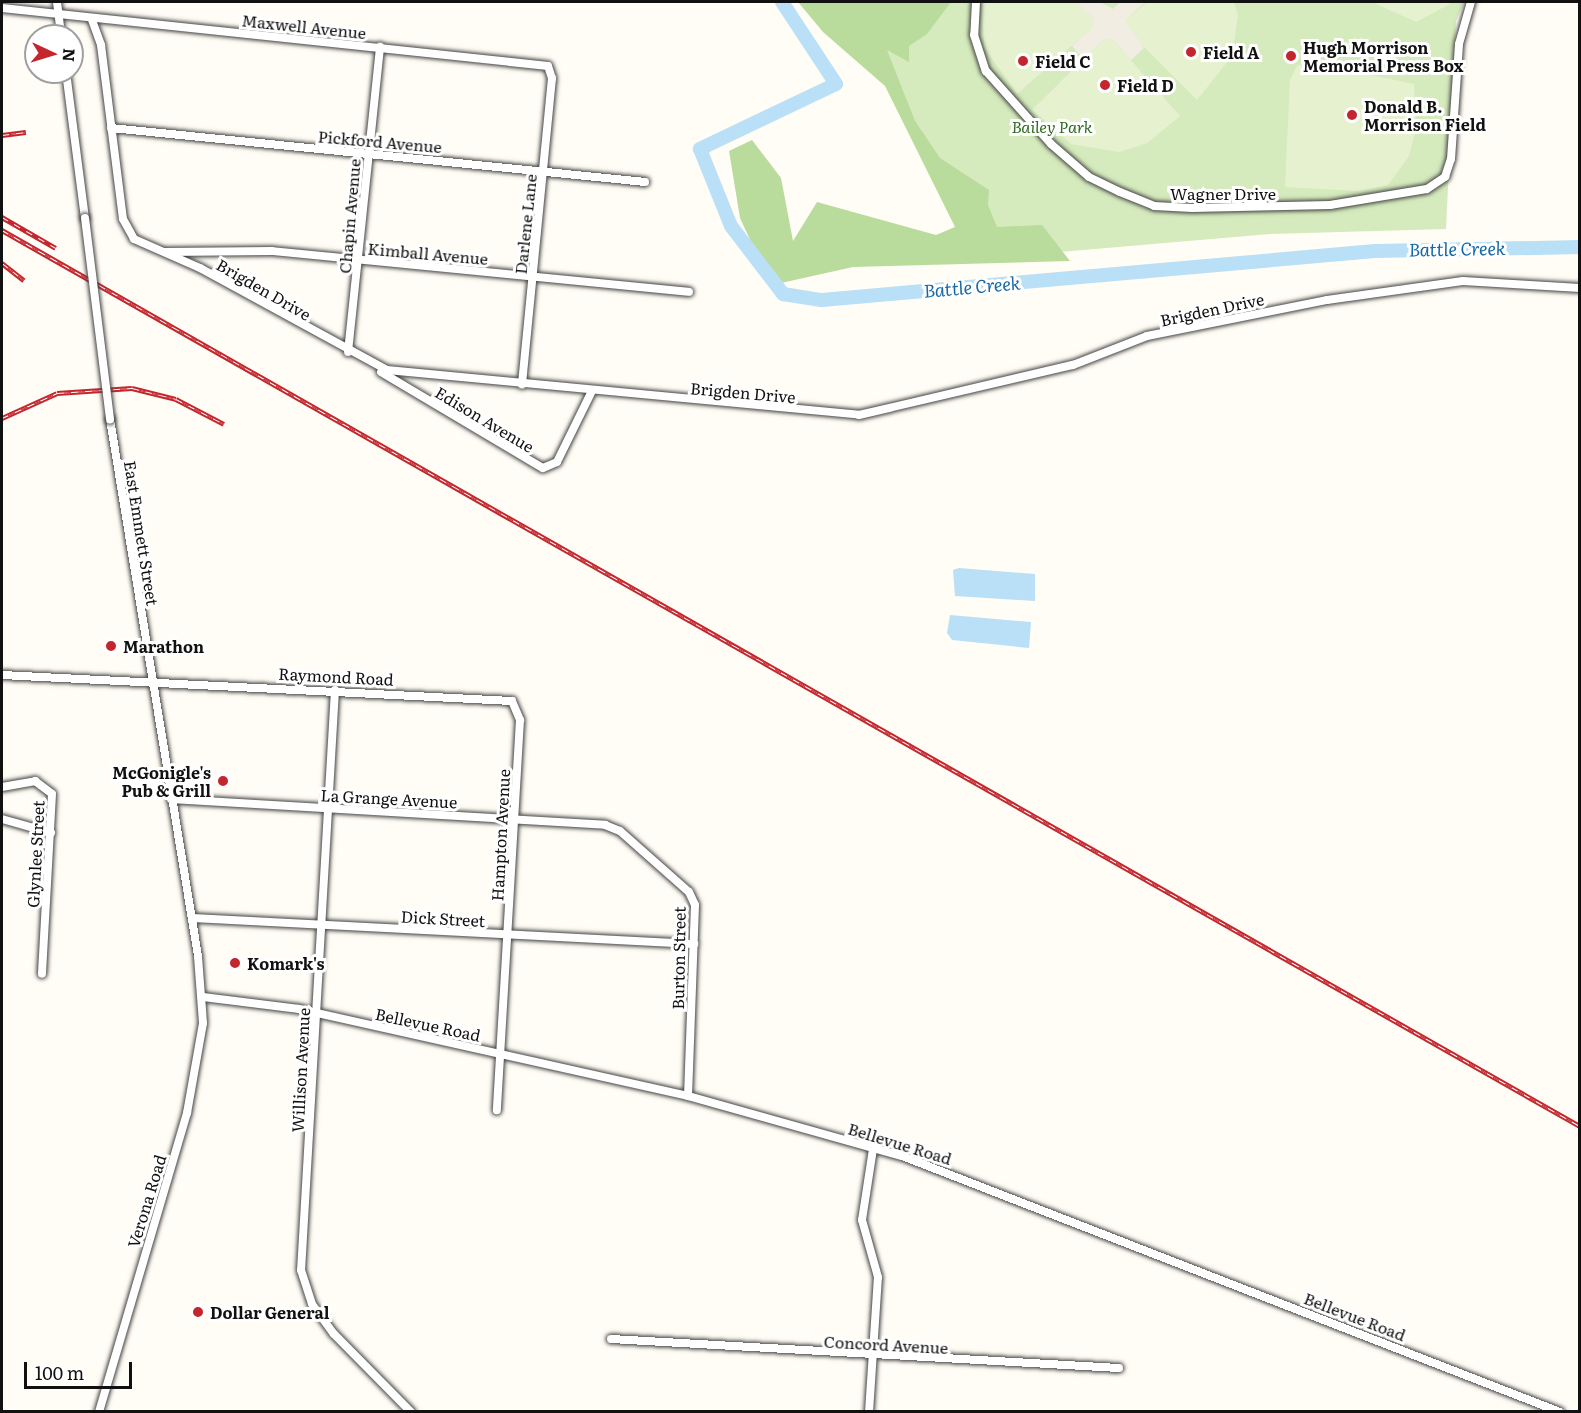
<!DOCTYPE html>
<style>
body{margin:0}
#map{position:relative;width:1581px;height:1413px;overflow:hidden;background:#fffdf5;font-family:Literata,serif}
div>[style]{position:absolute}
.green>*{inset:0;background:#d5ebbd}
.forest>*{inset:0;background:#b9dc9c}
.pitch>*{inset:0;background:#e6f2cf}
.plaza>*{inset:0;background:#f1ede2}
.water>*{inset:0;background:#b9e0f7}
.river>*{height:14px;margin:-7px;padding:0 7px;transform-origin:7px;border-radius:7px;background:#b9e0f7}
.roads{filter:drop-shadow(0 0 2px #444) drop-shadow(0 0 2px #444)}
.minor>*{height:8px;margin:-4px;padding:0 4px;transform-origin:4px;border-radius:4px;background:#fff}
.rail>*{height:4.5px;margin-top:-2.25px;transform-origin:0;background:repeating-linear-gradient(90deg,#fff 0 7px,#c4262e 0 14px);box-sizing:border-box;border-block:2px solid #c4262e}
.bridges{filter:drop-shadow(0 0 2px #444) drop-shadow(0 0 2px #444)}
.minor-bridge>*{height:8px;margin:-4px;padding:0 4px;transform-origin:4px;border-radius:4px;background:#fff}
.dots>*{width:16px;height:16px;translate:-50% -50%;box-sizing:border-box;border:3px solid #fff;border-radius:50%}
span{translate:-50% -50%;white-space:nowrap;text-align:center;line-height:1.15;-webkit-text-stroke:6px #fff;paint-order:stroke}
.street-label{font-size:16px;color:#111}
.poi-label{font-size:16px;color:#111;font-weight:700}
.left{translate:0 -50%;text-align:left}
.right{translate:-100% -50%;text-align:right}
.park-label{font-size:16px;color:#2f6b1f;font-style:italic}
.water-label{font-size:18px;color:#1768a6;font-style:italic}
.frame{position:absolute;inset:0;border:3px solid #111;pointer-events:none}
.north{position:absolute;left:24px;top:24px;width:60px;height:60px;box-sizing:border-box;background:#fff;border:2px solid #a0a0a0;border-radius:50%;rotate:94deg;font-size:16px;font-weight:700;line-height:24px;text-align:center;color:#111}
.north::after{content:'';display:block;margin:auto;width:21px;height:27px;background:#c4262e;clip-path:polygon(50% 0,100% 100%,50% 72%,0 100%)}
.scale{position:absolute;left:24px;top:1362px;width:108px;height:27px;box-sizing:border-box;border:3px solid #111;border-top:0;padding-left:8px;font-size:18px;line-height:21px;white-space:nowrap;color:#111;-webkit-text-stroke:4px #fff;paint-order:stroke}
</style>
<div id="map">
<div class="green">
<div style="clip-path:polygon(802px 2px,1464px 2px,1456px 21px,1446px 229px,1270px 234px,977px 259px,889px 85px)"></div>
</div>
<div class="forest">
<div style="clip-path:polygon(798px 2px,951px 2px,927px 34px,909px 46px,909px 62px,887px 50px,915px 121px,940px 158px,989px 190px,988px 205px,997px 227px,1042px 225px,1070px 261px,853px 267px,781px 283px,758px 257px,740px 218px,729px 151px,752px 140px,781px 178px,793px 241px,817px 202px,936px 235px,955px 227px,885px 86px,823px 32px)"></div>
</div>
<div class="pitch">
<div style="clip-path:polygon(982px 2px,1076px 2px,1094px 19px,1093px 27px,1017px 94px,984px 47px)"></div>
<div style="clip-path:polygon(1147px 2px,1234px 2px,1238px 15px,1232px 56px,1197px 100px,1125px 28px,1125px 21px)"></div>
<div style="clip-path:polygon(1372px 2px,1449px 2px,1450px 4px,1416px 22px)"></div>
<div style="clip-path:polygon(1104px 39px,1113px 40px,1180px 116px,1147px 143px,1119px 152px,1071px 144px,1032px 110px)"></div>
<div style="clip-path:polygon(1308px 62px,1414px 84px,1416px 128px,1409px 156px,1388px 185px,1359px 191px,1285px 187px,1290px 80px,1297px 66px)"></div>
</div>
<div class="plaza">
<div style="clip-path:polygon(1076px 2px,1100px 2px,1113px 9px,1120px 2px,1145px 2px,1125px 21px,1144px 48px,1131px 60px,1113px 40px,1104px 39px,1084px 59px,1072px 46px,1093px 27px,1094px 19px)"></div>
</div>
<div class="water">
<div style="clip-path:polygon(959px 568px,1035px 574px,1035px 601px,955px 596px,953px 570px)"></div>
<div style="clip-path:polygon(950px 615px,1031px 622px,1029px 648px,952px 640px,947px 633px)"></div>
</div>
<div class="river">
<div style="left:782px;top:2px;width:98px;rotate:56.6deg"></div>
<div style="left:836px;top:84px;width:151px;rotate:154.5deg"></div>
<div style="left:700px;top:149px;width:83px;rotate:68.1deg"></div>
<div style="left:731px;top:226px;width:86px;rotate:52.6deg"></div>
<div style="left:783px;top:294px;width:39px;rotate:9deg"></div>
<div style="left:822px;top:300px;width:555px;rotate:-5.06deg"></div>
<div style="left:1375px;top:251px;width:205px;rotate:-1.1deg"></div>
</div>
<div class="roads">
<div class="minor">
<div style="left:57px;top:2px;width:34px;rotate:83deg"></div>
<div style="left:976px;top:2px;width:33px;rotate:93deg"></div>
<div style="left:974px;top:35px;width:38px;rotate:72deg"></div>
<div style="left:986px;top:71px;width:98px;rotate:48.3deg"></div>
<div style="left:1051px;top:144px;width:50px;rotate:41deg"></div>
<div style="left:1089px;top:177px;width:34px;rotate:26deg"></div>
<div style="left:1120px;top:192px;width:37px;rotate:22deg"></div>
<div style="left:1154px;top:206px;width:38px;rotate:3deg"></div>
<div style="left:1192px;top:208px;width:138px;rotate:-1.2deg"></div>
<div style="left:1330px;top:205px;width:98px;rotate:-9.4deg"></div>
<div style="left:1427px;top:189px;width:22px;rotate:-34deg"></div>
<div style="left:1445px;top:177px;width:19px;rotate:-72deg"></div>
<div style="left:1451px;top:159px;width:115px;rotate:-86deg"></div>
<div style="left:1459px;top:44px;width:44px;rotate:-74.1deg"></div>
<div style="left:2px;top:8px;width:549px;rotate:6.06deg"></div>
<div style="left:548px;top:66px;width:13px;rotate:72deg"></div>
<div style="left:552px;top:78px;width:308px;rotate:95.6deg"></div>
<div style="left:92px;top:20px;width:27px;rotate:70deg"></div>
<div style="left:101px;top:45px;width:175px;rotate:82.8deg"></div>
<div style="left:123px;top:219px;width:23px;rotate:61deg"></div>
<div style="left:134px;top:239px;width:72px;rotate:23.7deg"></div>
<div style="left:200px;top:268px;width:213px;rotate:28.6deg"></div>
<div style="left:387px;top:370px;width:474px;rotate:5.4deg"></div>
<div style="left:859px;top:415px;width:220px;rotate:-13.2deg"></div>
<div style="left:1073px;top:365px;width:79px;rotate:-21.4deg"></div>
<div style="left:1147px;top:336px;width:184px;rotate:-11.3deg"></div>
<div style="left:1327px;top:300px;width:137px;rotate:-8deg"></div>
<div style="left:1463px;top:281px;width:117px;rotate:3.4deg"></div>
<div style="left:66px;top:72px;width:147px;rotate:82.6deg"></div>
<div style="left:111px;top:128px;width:537px;rotate:5.77deg"></div>
<div style="left:165px;top:252px;width:107px;rotate:-0.5deg"></div>
<div style="left:272px;top:251px;width:419px;rotate:5.6deg"></div>
<div style="left:348px;top:352px;width:307px;rotate:-84deg"></div>
<div style="left:381px;top:372px;width:188px;rotate:30.7deg"></div>
<div style="left:543px;top:468px;width:15px;rotate:-23deg"></div>
<div style="left:557px;top:462px;width:79px;rotate:-63.8deg"></div>
<div style="left:2px;top:675px;width:511px;rotate:2.92deg"></div>
<div style="left:512px;top:701px;width:21px;rotate:67deg"></div>
<div style="left:520px;top:720px;width:391px;rotate:93.4deg"></div>
<div style="left:335px;top:690px;width:581px;rotate:93.35deg"></div>
<div style="left:301px;top:1270px;width:36px;rotate:72deg"></div>
<div style="left:312px;top:1304px;width:37px;rotate:54deg"></div>
<div style="left:334px;top:1334px;width:110px;rotate:45.4deg"></div>
<div style="left:2px;top:787px;width:34px;rotate:-10deg"></div>
<div style="left:35px;top:781px;width:21px;rotate:37deg"></div>
<div style="left:52px;top:794px;width:180px;rotate:93.2deg"></div>
<div style="left:171px;top:799px;width:435px;rotate:3.4deg"></div>
<div style="left:605px;top:825px;width:16px;rotate:22deg"></div>
<div style="left:620px;top:831px;width:92px;rotate:41.5deg"></div>
<div style="left:689px;top:892px;width:14px;rotate:65deg"></div>
<div style="left:695px;top:905px;width:191px;rotate:92.1deg"></div>
<div style="left:2px;top:819px;width:51px;rotate:15.9deg"></div>
<div style="left:192px;top:918px;width:503px;rotate:2.96deg"></div>
<div style="left:203px;top:997px;width:97px;rotate:7.1deg"></div>
<div style="left:299px;top:1009px;width:399px;rotate:12.6deg"></div>
<div style="left:688px;top:1096px;width:222px;rotate:15.7deg"></div>
<div style="left:902px;top:1156px;width:706px;rotate:21.26deg"></div>
<div style="left:611px;top:1339px;width:509px;rotate:3.27deg"></div>
<div style="left:99px;top:1412px;width:312px;rotate:-73.6deg"></div>
<div style="left:187px;top:1113px;width:91px;rotate:-79.9deg"></div>
<div style="left:203px;top:1023px;width:67px;rotate:-94.3deg"></div>
<div style="left:198px;top:956px;width:544px;rotate:-99.31deg"></div>
<div style="left:869px;top:1412px;width:135px;rotate:-86.2deg"></div>
<div style="left:878px;top:1277px;width:59px;rotate:-105.7deg"></div>
<div style="left:862px;top:1220px;width:72px;rotate:-81.2deg"></div>
</div>
</div>
<div class="rail">
<div style="left:2px;top:135px;width:24px;rotate:-7deg"></div>
<div style="left:2px;top:217px;width:62px;rotate:29.9deg"></div>
<div style="left:2px;top:230px;width:1815px;rotate:29.59deg"></div>
<div style="left:2px;top:263px;width:28px;rotate:38deg"></div>
<div style="left:2px;top:418px;width:60px;rotate:-24.4deg"></div>
<div style="left:57px;top:393px;width:75px;rotate:-3.8deg"></div>
<div style="left:132px;top:388px;width:45px;rotate:14deg"></div>
<div style="left:176px;top:399px;width:54px;rotate:27.5deg"></div>
</div>
<div class="bridges">
<div class="minor-bridge">
<div style="left:85px;top:218px;width:203px;rotate:82.9deg"></div>
</div>
</div>
<div class="dots">
<div style="left:1191px;top:52px;background:#c4262e"></div>
<div style="left:1291px;top:56px;background:#c4262e"></div>
<div style="left:1023px;top:61px;background:#c4262e"></div>
<div style="left:1105px;top:85px;background:#c4262e"></div>
<div style="left:1352px;top:115px;background:#c4262e"></div>
<div style="left:111px;top:646px;background:#c4262e"></div>
<div style="left:223px;top:781px;background:#c4262e"></div>
<div style="left:235px;top:963px;background:#c4262e"></div>
<div style="left:198px;top:1312px;background:#c4262e"></div>
</div>
<div class="street-label">
<span style="left:304px;top:26px;rotate:6deg">Maxwell Avenue</span>
<span style="left:380px;top:141px;rotate:5deg">Pickford Avenue</span>
<span style="left:1223px;top:193px">Wagner Drive</span>
<span style="left:349px;top:216px;rotate:-85deg">Chapin Avenue</span>
<span style="left:525px;top:224px;rotate:-84deg">Darlene Lane</span>
<span style="left:428px;top:253px;rotate:5deg">Kimball Avenue</span>
<span style="left:264px;top:289px;rotate:30deg">Brigden Drive</span>
<span style="left:1212px;top:309px;rotate:-12deg">Brigden Drive</span>
<span style="left:743px;top:392px;rotate:5deg">Brigden Drive</span>
<span style="left:485px;top:419px;rotate:31deg">Edison Avenue</span>
<span style="left:142px;top:533px;rotate:81deg">East Emmett Street</span>
<span style="left:336px;top:676px;rotate:3deg">Raymond Road</span>
<span style="left:389px;top:798px;rotate:3deg">La Grange Avenue</span>
<span style="left:500px;top:835px;rotate:-87deg">Hampton Avenue</span>
<span style="left:35px;top:854px;rotate:-87deg">Glynlee Street</span>
<span style="left:443px;top:918px;rotate:3deg">Dick Street</span>
<span style="left:678px;top:958px;rotate:-89deg">Burton Street</span>
<span style="left:428px;top:1024px;rotate:12deg">Bellevue Road</span>
<span style="left:300px;top:1070px;rotate:-87deg">Willison Avenue</span>
<span style="left:900px;top:1143px;rotate:17deg">Bellevue Road</span>
<span style="left:146px;top:1201px;rotate:-73deg">Verona Road</span>
<span style="left:1355px;top:1316px;rotate:21deg">Bellevue Road</span>
<span style="left:886px;top:1344px;rotate:3deg">Concord Avenue</span>
</div>
<div class="poi-label">
<span class="left" style="left:1303px;top:56px">Hugh Morrison<br>Memorial Press Box</span>
<span class="left" style="left:1203px;top:52px">Field A</span>
<span class="left" style="left:1035px;top:61px">Field C</span>
<span class="left" style="left:1117px;top:85px">Field D</span>
<span class="left" style="left:1364px;top:115px">Donald B.<br>Morrison Field</span>
<span class="left" style="left:123px;top:646px">Marathon</span>
<span class="right" style="left:211px;top:781px">McGonigle's<br>Pub &amp; Grill</span>
<span class="left" style="left:247px;top:963px">Komark's</span>
<span class="left" style="left:210px;top:1312px">Dollar General</span>
</div>
<div class="park-label">
<span style="left:1052px;top:126px">Bailey Park</span>
</div>
<div class="water-label">
<span style="left:1457px;top:249px;rotate:-1deg">Battle Creek</span>
<span style="left:972px;top:287px;rotate:-5deg">Battle Creek</span>
</div>
<div class="frame"></div>
<div class="north">N</div>
<div class="scale">100 m</div>
</div>
